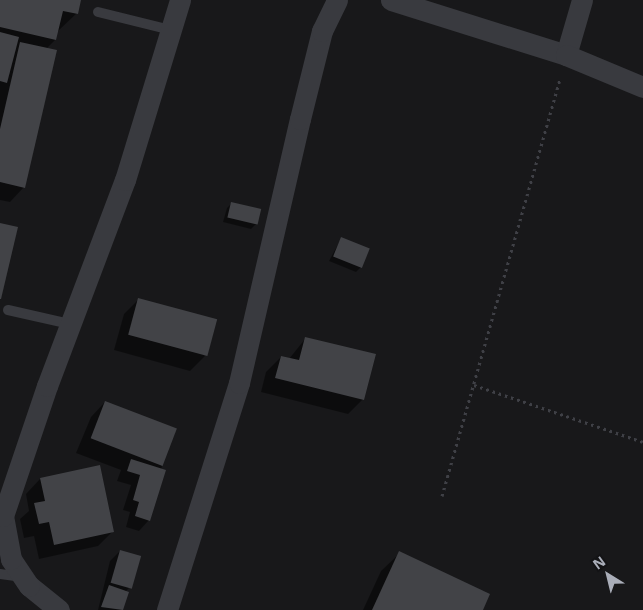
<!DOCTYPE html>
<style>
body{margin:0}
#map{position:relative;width:643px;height:610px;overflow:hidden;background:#18181a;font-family:"Noto Sans",sans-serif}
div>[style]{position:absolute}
.shadow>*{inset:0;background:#0007}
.building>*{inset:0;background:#424347;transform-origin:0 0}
.path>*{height:3px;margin-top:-1.5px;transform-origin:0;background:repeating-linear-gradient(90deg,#3f4046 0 2.5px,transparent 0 6.5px)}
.service>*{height:10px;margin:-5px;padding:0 5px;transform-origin:5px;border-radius:5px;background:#393a3f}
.minor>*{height:21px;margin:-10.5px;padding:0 10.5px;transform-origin:10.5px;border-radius:10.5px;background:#393a3f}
span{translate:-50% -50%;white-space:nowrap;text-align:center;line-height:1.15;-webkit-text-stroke:5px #131315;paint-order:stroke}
.north{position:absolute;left:583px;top:550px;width:50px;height:50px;-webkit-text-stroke:4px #131315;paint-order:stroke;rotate:324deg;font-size:14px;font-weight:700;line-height:20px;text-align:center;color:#aaaeb9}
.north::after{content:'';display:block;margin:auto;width:18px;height:22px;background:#aaaeb9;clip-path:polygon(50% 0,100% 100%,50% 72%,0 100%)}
</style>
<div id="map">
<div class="shadow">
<div style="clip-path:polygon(0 0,80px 0,77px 13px,57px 32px,55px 40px,46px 49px,24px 187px,10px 202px,0 200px)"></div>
<div style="clip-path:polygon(232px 203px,256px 224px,251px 229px,223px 222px,227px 208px)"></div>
<div style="clip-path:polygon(341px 239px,361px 267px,356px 272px,329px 261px)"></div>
<div style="clip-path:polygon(139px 299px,205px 356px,190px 371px,114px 350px,124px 314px)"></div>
<div style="clip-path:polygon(305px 339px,363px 399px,348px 414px,261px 392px,266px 372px,281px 357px,289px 359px)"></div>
<div style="clip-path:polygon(105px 402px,162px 466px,149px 520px,139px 531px,126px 527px,130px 512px,123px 510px,131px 485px,117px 481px,121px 470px,76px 453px,91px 417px)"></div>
<div style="clip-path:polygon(40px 479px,113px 531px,98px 546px,39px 559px,34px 536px,24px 538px,20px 519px,29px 511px,26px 494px)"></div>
<div style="clip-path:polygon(120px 551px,129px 588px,125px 592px,128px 593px,121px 610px,98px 610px,110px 561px)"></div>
<div style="clip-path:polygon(400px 553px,481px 610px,363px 610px,381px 571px)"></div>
</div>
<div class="building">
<div style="clip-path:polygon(0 0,81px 0,78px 14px,63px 11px,56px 40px,0 27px)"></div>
<div style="clip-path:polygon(0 32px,19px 37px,7px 83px,0 81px)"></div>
<div style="clip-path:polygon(20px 42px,57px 50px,25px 188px,0 182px,0 129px)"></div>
<div style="left:231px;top:202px;width:31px;height:16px;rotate:13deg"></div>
<div style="clip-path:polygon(0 223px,18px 227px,1px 299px,0 299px)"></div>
<div style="left:341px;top:237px;width:31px;height:21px;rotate:22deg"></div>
<div style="left:138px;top:298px;width:82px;height:38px;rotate:15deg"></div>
<div style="clip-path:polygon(305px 337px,376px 354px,364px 400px,275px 378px,281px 356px,299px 360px)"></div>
<div style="left:105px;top:401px;width:77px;height:40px;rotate:21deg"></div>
<div style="clip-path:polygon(131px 459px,166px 470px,150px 521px,135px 516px,139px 502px,133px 500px,140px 475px,127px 471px)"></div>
<div style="clip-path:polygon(100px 465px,114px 532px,54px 545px,49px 522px,39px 524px,34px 503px,45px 501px,40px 478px)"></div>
<div style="left:120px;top:550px;width:22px;height:34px;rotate:16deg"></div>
<div style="clip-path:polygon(399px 551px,490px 594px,483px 610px,372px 610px)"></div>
<div style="clip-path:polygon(109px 585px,129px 592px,123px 610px,101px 607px)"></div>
</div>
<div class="path">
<div style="left:474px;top:385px;width:178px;rotate:18.6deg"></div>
<div style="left:442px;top:496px;width:434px;rotate:-74.2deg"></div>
</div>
<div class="service">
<div style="left:98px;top:12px;width:75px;rotate:13.9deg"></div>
<div style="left:8px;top:310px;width:64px;rotate:12.7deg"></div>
<div style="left:0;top:574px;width:21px;rotate:8deg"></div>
</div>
<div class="minor">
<div style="left:391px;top:0;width:183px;rotate:17.4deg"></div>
<div style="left:566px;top:55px;width:57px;rotate:-73.8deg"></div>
<div style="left:566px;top:55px;width:83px;rotate:22.6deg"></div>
<div style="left:59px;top:610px;width:38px;rotate:-141deg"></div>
<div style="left:29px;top:586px;width:32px;rotate:-124deg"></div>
<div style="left:11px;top:559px;width:44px;rotate:-100.5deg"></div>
<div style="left:3px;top:516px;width:137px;rotate:-71.3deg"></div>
<div style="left:47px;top:386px;width:220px;rotate:-69.3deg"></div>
<div style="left:125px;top:180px;width:188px;rotate:-73deg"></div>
<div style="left:167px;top:610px;width:238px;rotate:-72.4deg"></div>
<div style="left:239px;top:383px;width:271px;rotate:-77deg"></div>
<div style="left:300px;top:119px;width:91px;rotate:-76deg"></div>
<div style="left:322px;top:31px;width:34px;rotate:-64deg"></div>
</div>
<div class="north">N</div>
</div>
